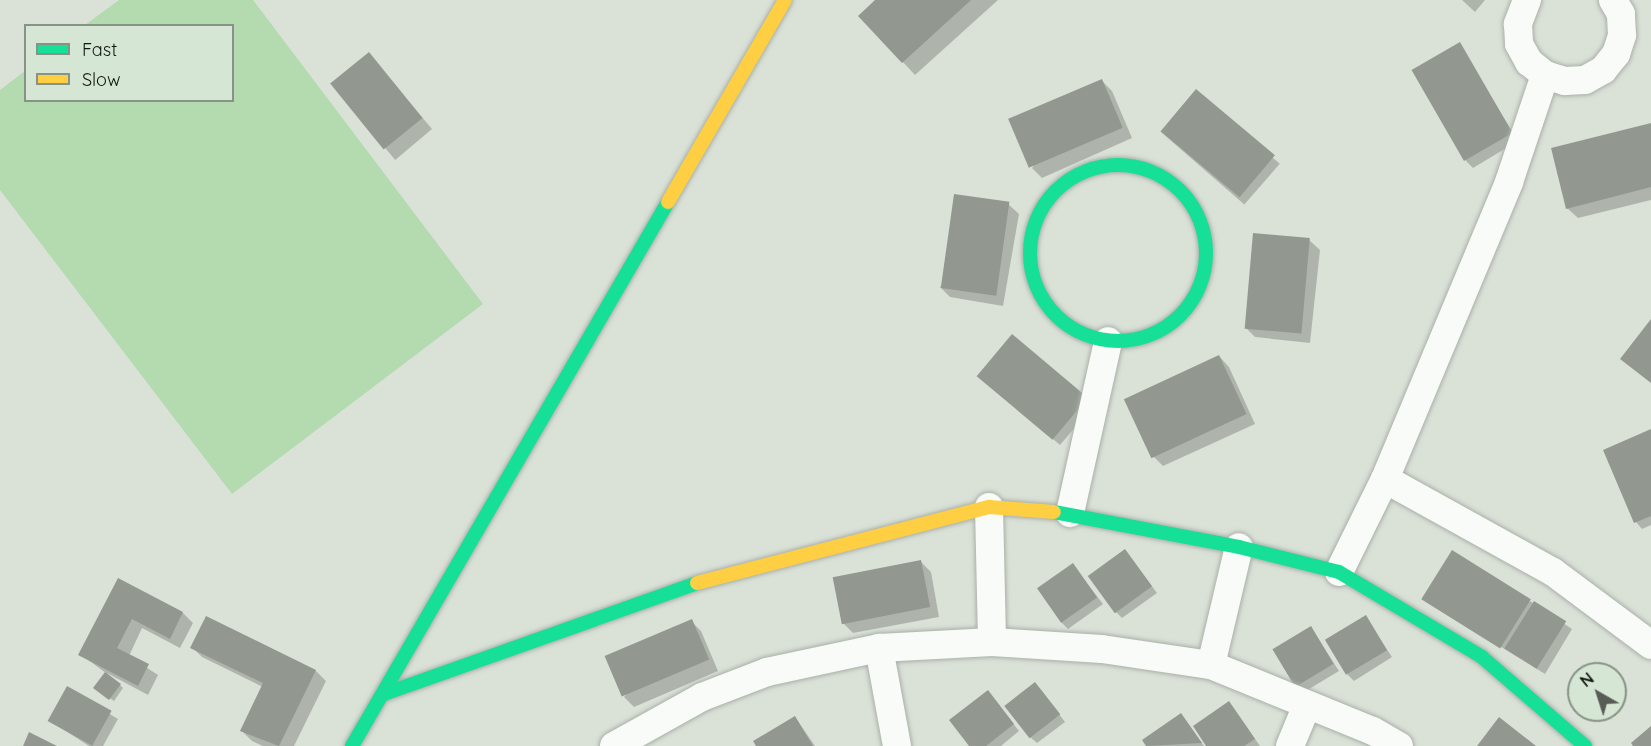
<!DOCTYPE html>
<style>
body{margin:0}
#map{position:relative;width:1651px;height:746px;overflow:hidden;background:#dae2d8;font-family:Quicksand,sans-serif}
div>[style]{position:absolute}
.green>*{inset:0;background:#b4daaf}
.shadow>*{inset:0;background:#0003;transform-origin:0 0}
.building>*{inset:0;background:#929890;transform-origin:0 0}
.roads{filter:drop-shadow(0 0 2px #aab0a8) drop-shadow(0 0 2px #aab0a8)}
.street>*{height:28px;margin:-14px;padding:0 14px;transform-origin:14px;border-radius:14px;background:#f9fbf9}
.fast>*{height:14px;margin:-7px;padding:0 7px;transform-origin:7px;border-radius:7px;background:#16e098}
.fast>.ring{margin:-7px;padding:0;box-sizing:content-box;background:none;border:14px solid #16e098;border-radius:50%}
.slow>*{height:14px;margin:-7px;padding:0 7px;transform-origin:7px;border-radius:7px;background:#ffcf43}
span{translate:-50% -50%;white-space:nowrap;text-align:center;line-height:1.15;-webkit-text-stroke:6px #d6e6d4;paint-order:stroke}
.legend{position:absolute;left:24px;top:24px;width:210px;height:78px;box-sizing:border-box;background:#d6e6d4;border:2px solid #879386;margin:0;padding:8px 10px;list-style:none;font-size:18px;color:#101610}
.legend li{display:flex;align-items:center;gap:12px;height:30px}
.legend b{width:30px;border:2px solid #879386}
.north{position:absolute;left:1567px;top:662px;width:60px;height:60px;box-sizing:border-box;background:#d6e6d4;border:2px solid #879386;border-radius:50%;rotate:321deg;font-size:16px;font-weight:700;line-height:24px;text-align:center;color:#101610}
.north::after{content:'';display:block;margin:auto;width:21px;height:27px;background:#575d56;clip-path:polygon(50% 0,100% 100%,50% 72%,0 100%)}
</style>
<div id="map">
<div class="green">
<div style="clip-path:polygon(119px 0,253px 0,483px 304px,232px 494px,0 190px,0 90px,25px 71px,26px 100px,232px 100px,232px 26px,85px 25px)"></div>
</div>
<div class="shadow">
<div style="clip-path:polygon(877px 0,998px 0,915px 75px,860px 16px)"></div>
<div style="clip-path:polygon(1462px 0,1485px 0,1475px 12px)"></div>
<div style="clip-path:polygon(1459px 44px,1518px 141px,1473px 168px,1466px 161px)"></div>
<div style="left:369px;top:54px;width:98px;height:48px;rotate:50deg"></div>
<div style="clip-path:polygon(1102px 81px,1112px 91px,1132px 138px,1042px 178px,1032px 168px)"></div>
<div style="left:1196px;top:91px;width:111px;height:54px;rotate:41deg"></div>
<div style="clip-path:polygon(1651px 125px,1651px 200px,1578px 218px,1567px 208px)"></div>
<div style="clip-path:polygon(1008px 204px,1019px 214px,1003px 306px,950px 297px,940px 287px)"></div>
<div style="clip-path:polygon(1309px 240px,1320px 250px,1310px 343px,1255px 337px,1245px 327px)"></div>
<div style="clip-path:polygon(1219px 356px,1229px 367px,1255px 424px,1163px 466px,1153px 456px)"></div>
<div style="clip-path:polygon(985px 382px,1094px 405px,1060px 445px)"></div>
<div style="clip-path:polygon(1651px 431px,1651px 525px,1642px 529px,1636px 522px)"></div>
<div style="clip-path:polygon(1131px 558px,1157px 593px,1122px 618px,1116px 612px)"></div>
<div style="clip-path:polygon(921px 562px,931px 572px,939px 617px,853px 633px,842px 622px)"></div>
<div style="clip-path:polygon(1073px 565px,1103px 604px,1068px 629px,1061px 622px)"></div>
<div style="clip-path:polygon(118px 580px,183px 613px,193px 623px,180px 648px,142px 628px,129px 656px,158px 675px,148px 695px,107px 673px,123px 688px,114px 701px,95px 688px,106px 673px,80px 654px)"></div>
<div style="clip-path:polygon(1423px 599px,1530px 601px,1572px 629px,1545px 674px)"></div>
<div style="clip-path:polygon(1365px 617px,1392px 657px,1354px 681px,1347px 674px)"></div>
<div style="clip-path:polygon(691px 621px,701px 631px,718px 671px,634px 707px,624px 697px)"></div>
<div style="clip-path:polygon(1311px 628px,1339px 671px,1304px 692px,1297px 686px)"></div>
<div style="clip-path:polygon(192px 647px,316px 671px,326px 681px,294px 746px,263px 746px,252px 741px,242px 731px,263px 687px,202px 657px)"></div>
<div style="clip-path:polygon(67px 688px,118px 719px,103px 746px,89px 746px,49px 720px)"></div>
<div style="clip-path:polygon(1041px 690px,1065px 722px,1037px 743px,1030px 737px)"></div>
<div style="clip-path:polygon(994px 699px,1019px 731px,1001px 746px,971px 746px)"></div>
<div style="clip-path:polygon(1229px 703px,1235px 710px,1260px 746px,1208px 746px)"></div>
<div style="clip-path:polygon(1181px 715px,1204px 746px,1148px 746px,1144px 741px)"></div>
<div style="clip-path:polygon(795px 717px,815px 746px,757px 746px)"></div>
</div>
<div class="building">
<div style="clip-path:polygon(875px 0,971px 0,902px 63px,858px 16px)"></div>
<div style="left:1460px;top:42px;width:105px;height:56px;rotate:60deg"></div>
<div style="left:369px;top:52px;width:85px;height:50px;rotate:51deg"></div>
<div style="left:1102px;top:79px;width:53px;height:102px;rotate:67deg"></div>
<div style="left:1196px;top:89px;width:103px;height:55px;rotate:40deg"></div>
<div style="clip-path:polygon(1651px 123px,1651px 187px,1566px 209px,1551px 148px)"></div>
<div style="left:954px;top:194px;width:56px;height:95px;rotate:8deg"></div>
<div style="left:1253px;top:233px;width:57px;height:96px;rotate:5deg"></div>
<div style="clip-path:polygon(1651px 319px,1651px 383px,1620px 359px)"></div>
<div style="left:1012px;top:334px;width:99px;height:55px;rotate:40deg"></div>
<div style="left:1219px;top:355px;width:65px;height:105px;rotate:65deg"></div>
<div style="clip-path:polygon(1651px 429px,1651px 516px,1634px 523px,1603px 450px)"></div>
<div style="left:1125px;top:549px;width:46px;height:46px;rotate:54deg"></div>
<div style="left:1452px;top:550px;width:93px;height:58px;rotate:32deg"></div>
<div style="left:921px;top:560px;width:48px;height:90px;rotate:79deg"></div>
<div style="left:1073px;top:563px;width:42px;height:44px;rotate:55deg"></div>
<div style="clip-path:polygon(118px 578px,183px 612px,170px 639px,132px 619px,117px 648px,149px 664px,138px 686px,78px 655px)"></div>
<div style="left:1534px;top:601px;width:38px;height:56px;rotate:32deg"></div>
<div style="left:1366px;top:615px;width:41px;height:48px;rotate:59deg"></div>
<div style="clip-path:polygon(206px 616px,316px 670px,279px 746px,240px 731px,263px 683px,190px 648px)"></div>
<div style="left:692px;top:619px;width:44px;height:95px;rotate:67deg"></div>
<div style="left:1311px;top:626px;width:44px;height:45px;rotate:59deg"></div>
<div style="left:105px;top:672px;width:20px;height:20px;rotate:37deg"></div>
<div style="left:1035px;top:682px;width:41px;height:39px;rotate:52deg"></div>
<div style="left:67px;top:686px;width:51px;height:40px;rotate:29deg"></div>
<div style="clip-path:polygon(988px 690px,1014px 724px,986px 746px,969px 746px,949px 720px)"></div>
<div style="clip-path:polygon(1229px 701px,1255px 739px,1244px 746px,1206px 746px,1193px 726px)"></div>
<div style="clip-path:polygon(1181px 713px,1202px 743px,1146px 746px,1142px 740px)"></div>
<div style="clip-path:polygon(795px 716px,813px 746px,756px 746px,753px 741px)"></div>
<div style="clip-path:polygon(1499px 717px,1536px 746px,1477px 746px)"></div>
<div style="clip-path:polygon(1651px 726px,1651px 746px,1633px 746px,1631px 743px)"></div>
<div style="clip-path:polygon(29px 732px,57px 746px,23px 746px)"></div>
</div>
<div class="roads">
<div class="street">
<div style="left:1527px;top:0;width:26px;rotate:111deg"></div>
<div style="left:1518px;top:24px;width:20px;rotate:87deg"></div>
<div style="left:1519px;top:44px;width:21px;rotate:61deg"></div>
<div style="left:1529px;top:62px;width:21px;rotate:39deg"></div>
<div style="left:1545px;top:75px;width:21px;rotate:17deg"></div>
<div style="left:1565px;top:81px;width:20px;rotate:-3deg"></div>
<div style="left:1585px;top:80px;width:21px;rotate:-29deg"></div>
<div style="left:1603px;top:70px;width:21px;rotate:-51deg"></div>
<div style="left:1616px;top:54px;width:20px;rotate:-72deg"></div>
<div style="left:1622px;top:35px;width:21px;rotate:-93deg"></div>
<div style="left:1621px;top:14px;width:16px;rotate:-120deg"></div>
<div style="left:1385px;top:479px;width:192px;rotate:29deg"></div>
<div style="left:1553px;top:572px;width:122px;rotate:36.7deg"></div>
<div style="left:989px;top:507px;width:135px;rotate:88.7deg"></div>
<div style="left:1070px;top:513px;width:176px;rotate:-77.5deg"></div>
<div style="left:1339px;top:572px;width:104px;rotate:-63.7deg"></div>
<div style="left:1385px;top:479px;width:322px;rotate:-67.3deg"></div>
<div style="left:1509px;top:182px;width:113px;rotate:-71.4deg"></div>
<div style="left:879px;top:648px;width:100px;rotate:79.6deg"></div>
<div style="left:1211px;top:665px;width:121px;rotate:-76.7deg"></div>
<div style="left:614px;top:746px;width:101px;rotate:-29.1deg"></div>
<div style="left:702px;top:697px;width:70px;rotate:-21deg"></div>
<div style="left:767px;top:672px;width:115px;rotate:-12.1deg"></div>
<div style="left:879px;top:648px;width:113px;rotate:-3deg"></div>
<div style="left:992px;top:642px;width:110px;rotate:3.6deg"></div>
<div style="left:1102px;top:649px;width:110px;rotate:8.4deg"></div>
<div style="left:1211px;top:665px;width:175px;rotate:22.2deg"></div>
<div style="left:1373px;top:731px;width:30px;rotate:30deg"></div>
<div style="left:1290px;top:746px;width:44px;rotate:-67.5deg"></div>
</div>
<div class="fast">
<div class="ring" style="left:1030px;top:165px;width:162px;height:162px"></div>
<div style="left:1054px;top:512px;width:188px;rotate:10.7deg"></div>
<div style="left:1239px;top:547px;width:103px;rotate:14deg"></div>
<div style="left:1339px;top:572px;width:166px;rotate:30.7deg"></div>
<div style="left:1482px;top:657px;width:136px;rotate:40.8deg"></div>
<div style="left:384px;top:694px;width:332px;rotate:-19.5deg"></div>
<div style="left:352px;top:746px;width:629px;rotate:-59.85deg"></div>
</div>
<div class="slow">
<div style="left:668px;top:202px;width:233px;rotate:-59.9deg"></div>
<div style="left:697px;top:583px;width:302px;rotate:-14.6deg"></div>
<div style="left:989px;top:507px;width:65px;rotate:4.4deg"></div>
</div>
</div>
<ul class="legend">
<li><b style="height:8px;background:#16e098"></b>Fast</li>
<li><b style="height:8px;background:#ffcf43"></b>Slow</li>
</ul>
<div class="north">N</div>
</div>
